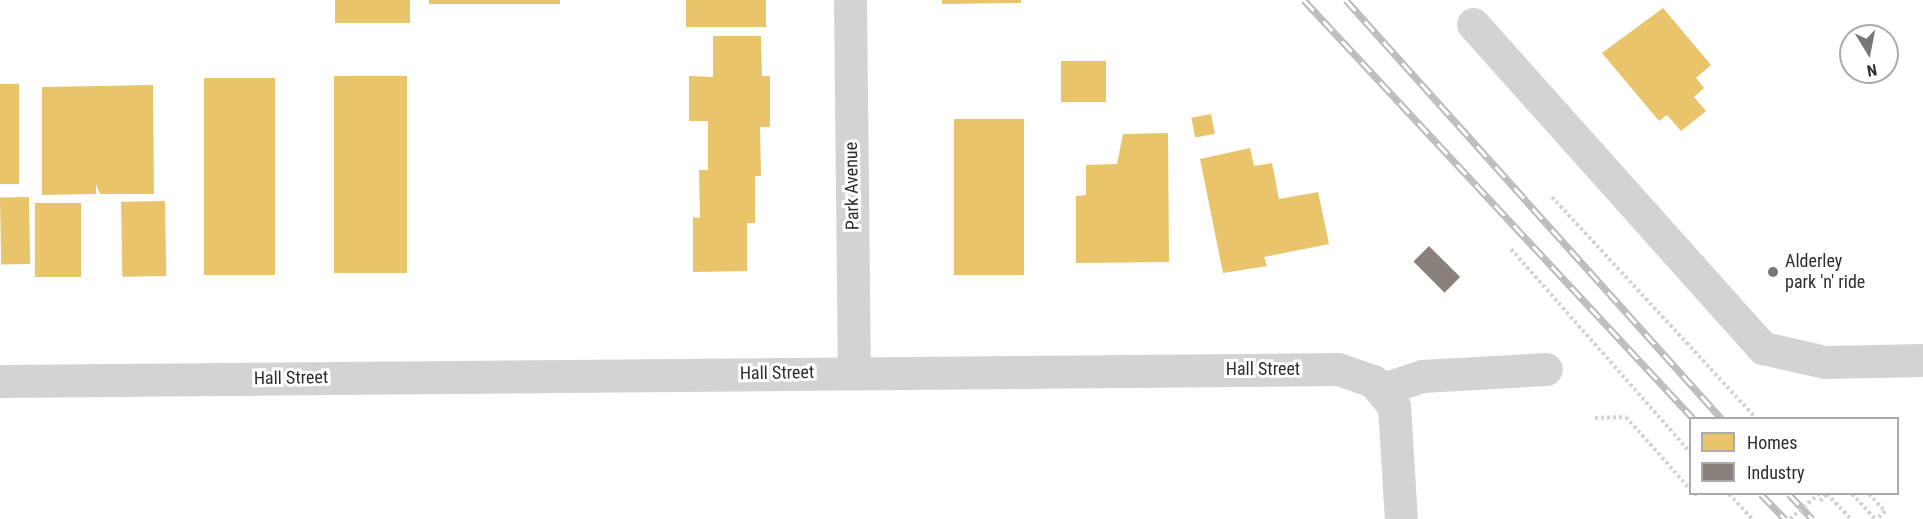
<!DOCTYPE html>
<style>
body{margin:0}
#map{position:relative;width:1923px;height:519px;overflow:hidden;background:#fff;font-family:"Roboto Condensed",sans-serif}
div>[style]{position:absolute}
.homes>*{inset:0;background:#e9c46a;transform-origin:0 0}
.industry>*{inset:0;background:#8a817c;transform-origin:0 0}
.path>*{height:4px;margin-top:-2px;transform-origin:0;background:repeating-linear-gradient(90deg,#d3d3d3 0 3px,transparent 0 6px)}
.minor>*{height:33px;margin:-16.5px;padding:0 16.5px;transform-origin:16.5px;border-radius:16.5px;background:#d3d3d3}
.rail>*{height:7px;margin-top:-3.5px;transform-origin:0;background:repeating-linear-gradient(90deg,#fff 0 14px,#bababa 0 28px);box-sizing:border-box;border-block:2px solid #bababa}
.path-bridge>*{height:4px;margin-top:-2px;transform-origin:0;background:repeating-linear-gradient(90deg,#d3d3d3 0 3px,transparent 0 6px)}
.dots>*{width:16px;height:16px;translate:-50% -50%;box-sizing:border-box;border:3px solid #fff;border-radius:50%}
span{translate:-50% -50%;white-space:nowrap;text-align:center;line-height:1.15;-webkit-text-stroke:6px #fff;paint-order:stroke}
.street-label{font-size:18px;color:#2e2e2e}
.poi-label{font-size:18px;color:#2e2e2e}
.left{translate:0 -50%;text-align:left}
.legend{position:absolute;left:1689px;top:417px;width:210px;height:78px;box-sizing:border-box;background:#fff;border:2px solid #ababab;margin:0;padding:8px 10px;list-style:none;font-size:18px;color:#2e2e2e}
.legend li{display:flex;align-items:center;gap:12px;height:30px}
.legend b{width:30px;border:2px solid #ababab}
.north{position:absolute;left:1839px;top:24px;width:60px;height:60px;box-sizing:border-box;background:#fff;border:2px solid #ababab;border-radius:50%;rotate:170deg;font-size:16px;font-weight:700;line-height:24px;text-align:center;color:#2e2e2e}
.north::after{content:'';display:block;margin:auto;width:21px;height:27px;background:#777;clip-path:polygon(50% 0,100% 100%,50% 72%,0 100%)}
</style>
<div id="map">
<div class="homes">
<div style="left:335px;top:0;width:75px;height:23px"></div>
<div style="left:429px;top:0;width:131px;height:4px"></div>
<div style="left:686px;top:0;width:80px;height:27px"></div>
<div style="clip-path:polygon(942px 0,1021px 0,1021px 3px,942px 4px)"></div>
<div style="clip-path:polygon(1663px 8px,1711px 65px,1696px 78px,1704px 88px,1694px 97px,1706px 111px,1681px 131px,1667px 115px,1659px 121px,1602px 53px)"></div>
<div style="clip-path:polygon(713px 36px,761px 36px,762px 76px,770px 76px,770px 127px,760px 127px,761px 176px,755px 176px,755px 223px,747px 223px,747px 271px,693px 272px,693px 217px,700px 218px,699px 170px,708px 170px,708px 121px,689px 121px,689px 76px,713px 77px)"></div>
<div style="left:1061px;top:61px;width:45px;height:41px"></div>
<div style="left:334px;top:76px;width:73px;height:197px"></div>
<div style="left:275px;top:78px;width:197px;height:71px;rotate:90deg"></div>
<div style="left:0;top:84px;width:19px;height:100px"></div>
<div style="clip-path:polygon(153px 85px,154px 194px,100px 194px,96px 184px,96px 194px,42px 195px,42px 87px)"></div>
<div style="left:1211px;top:114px;width:20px;height:20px;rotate:79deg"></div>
<div style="left:1024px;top:119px;width:156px;height:70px;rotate:90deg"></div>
<div style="clip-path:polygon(1168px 133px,1169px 262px,1076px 263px,1076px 196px,1086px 195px,1086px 165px,1117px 164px,1123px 134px)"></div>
<div style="clip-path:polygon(1250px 148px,1254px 166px,1272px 163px,1279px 199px,1318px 192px,1329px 244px,1264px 257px,1267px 266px,1223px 273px,1200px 159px)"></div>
<div style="left:29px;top:197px;width:67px;height:29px;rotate:89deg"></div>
<div style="left:165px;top:201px;width:75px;height:44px;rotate:89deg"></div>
<div style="left:81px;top:203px;width:74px;height:46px;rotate:90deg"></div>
</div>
<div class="industry">
<div style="left:1429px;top:246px;width:44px;height:22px;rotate:45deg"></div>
</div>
<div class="path">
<div style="left:1552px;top:197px;width:301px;rotate:47.3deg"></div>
<div style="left:1511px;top:249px;width:271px;rotate:48.6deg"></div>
<div style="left:1595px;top:418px;width:31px;rotate:-2deg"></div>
<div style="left:1626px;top:417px;width:96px;rotate:48.4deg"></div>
<div style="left:1694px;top:494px;width:6px"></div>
<div style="left:1729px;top:494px;width:34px;rotate:47deg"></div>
<div style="left:1827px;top:494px;width:35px;rotate:46deg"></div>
<div style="left:1852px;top:494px;width:34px;rotate:47deg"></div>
<div style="left:1869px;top:494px;width:23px;rotate:47deg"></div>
<div style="left:1885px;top:511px;width:11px;rotate:135deg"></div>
<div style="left:1820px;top:501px;width:10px;rotate:-45deg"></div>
</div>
<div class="minor">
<div style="left:850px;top:0;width:372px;rotate:89.4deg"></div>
<div style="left:1473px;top:24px;width:435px;rotate:48.2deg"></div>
<div style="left:1763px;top:348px;width:64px;rotate:12.7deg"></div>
<div style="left:1825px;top:362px;width:98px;rotate:-1.2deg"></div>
<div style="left:0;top:381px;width:1338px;rotate:-0.51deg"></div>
<div style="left:1338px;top:369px;width:37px;rotate:19deg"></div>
<div style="left:1373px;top:381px;width:33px;rotate:50deg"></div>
<div style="left:1394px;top:406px;width:113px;rotate:86.5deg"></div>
<div style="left:1383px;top:389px;width:41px;rotate:-18.4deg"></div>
<div style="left:1422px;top:376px;width:124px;rotate:-3.2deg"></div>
</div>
<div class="rail">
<div style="left:1304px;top:0;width:571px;rotate:47.06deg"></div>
<div style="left:1346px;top:0;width:562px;rotate:48.1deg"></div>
<div style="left:1761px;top:494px;width:35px;rotate:46deg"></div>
<div style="left:1789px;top:494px;width:34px;rotate:47deg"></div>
</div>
<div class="path-bridge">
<div style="left:1790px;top:519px;width:38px;rotate:-41deg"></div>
</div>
<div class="dots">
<div style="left:1773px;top:272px;background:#777"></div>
</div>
<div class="street-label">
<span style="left:852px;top:186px;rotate:-91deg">Park Avenue</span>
<span style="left:1263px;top:369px">Hall Street</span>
<span style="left:777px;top:373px;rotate:-1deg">Hall Street</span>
<span style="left:291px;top:378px;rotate:-1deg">Hall Street</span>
</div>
<div class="poi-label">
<span class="left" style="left:1785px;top:272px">Alderley<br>park 'n' ride</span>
</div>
<ul class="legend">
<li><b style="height:16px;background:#e9c46a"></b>Homes</li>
<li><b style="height:16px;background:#8a817c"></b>Industry</li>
</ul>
<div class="north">N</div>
</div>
